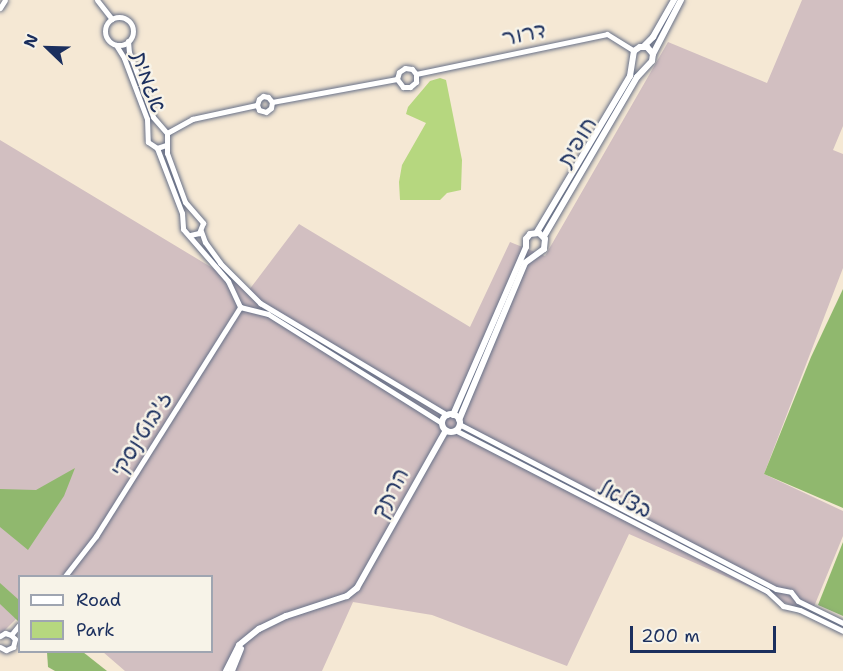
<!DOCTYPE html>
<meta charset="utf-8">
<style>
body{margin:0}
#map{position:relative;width:843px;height:671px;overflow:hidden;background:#f5e8d4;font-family:"Shantell Sans","Playpen Sans Hebrew",sans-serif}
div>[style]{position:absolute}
.industrial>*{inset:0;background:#d2bfc1}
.green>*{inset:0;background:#b6d77f}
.forest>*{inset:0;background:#90b86e}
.roads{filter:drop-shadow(0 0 2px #677087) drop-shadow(0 0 2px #677087)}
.tertiary>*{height:5px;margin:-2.5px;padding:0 2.5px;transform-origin:2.5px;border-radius:2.5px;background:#fff}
.tertiary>.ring{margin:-2.5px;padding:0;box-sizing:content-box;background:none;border:5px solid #fff;border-radius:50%}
.secondary>*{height:6px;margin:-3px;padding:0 3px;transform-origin:3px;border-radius:3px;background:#fff}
.secondary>.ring{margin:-3px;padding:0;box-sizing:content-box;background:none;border:6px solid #fff;border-radius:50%}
span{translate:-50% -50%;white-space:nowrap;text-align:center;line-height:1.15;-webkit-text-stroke:5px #f7f3e8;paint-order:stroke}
.street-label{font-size:22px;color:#1b2f5e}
.legend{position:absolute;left:18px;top:575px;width:195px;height:78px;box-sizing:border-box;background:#f7f3e8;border:2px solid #9fa5b1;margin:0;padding:8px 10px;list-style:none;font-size:18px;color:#1b2f5e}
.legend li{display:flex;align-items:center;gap:12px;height:30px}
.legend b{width:30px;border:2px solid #9fa5b1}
.north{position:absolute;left:18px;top:18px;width:60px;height:60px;-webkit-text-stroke:4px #f7f3e8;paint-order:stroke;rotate:293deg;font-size:16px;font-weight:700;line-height:24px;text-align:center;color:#1b2f5e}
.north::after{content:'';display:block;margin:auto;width:21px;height:27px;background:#1b2f5e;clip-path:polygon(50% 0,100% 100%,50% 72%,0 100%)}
.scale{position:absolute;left:630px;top:626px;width:146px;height:27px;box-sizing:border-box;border:3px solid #1b2f5e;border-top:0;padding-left:8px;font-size:18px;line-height:21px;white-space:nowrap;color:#1b2f5e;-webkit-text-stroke:4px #f7f3e8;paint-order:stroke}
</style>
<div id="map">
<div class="industrial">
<div style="clip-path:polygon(802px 0,843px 0,843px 126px,833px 150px,843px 154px,843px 268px,764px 474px,843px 511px,843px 536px,811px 614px,629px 534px,567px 666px,432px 615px,353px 602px,322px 671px,125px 671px,103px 652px,212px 652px,212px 576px,20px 576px,19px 616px,0 635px,0 140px,249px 290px,299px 224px,470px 327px,510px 242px,545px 256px,668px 42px,767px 83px)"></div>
</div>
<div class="green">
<div style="clip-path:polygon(440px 78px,446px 80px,462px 160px,461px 190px,447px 193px,440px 200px,400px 200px,399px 182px,402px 165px,426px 123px,406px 114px,408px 107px,430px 81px)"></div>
</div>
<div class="forest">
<div style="clip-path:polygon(843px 289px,843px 508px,764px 474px,811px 357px)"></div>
<div style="clip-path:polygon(75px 468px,64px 496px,28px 550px,0 527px,0 489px,36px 490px)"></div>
<div style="clip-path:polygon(843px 542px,843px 616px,818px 605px)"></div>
<div style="clip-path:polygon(0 583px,19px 600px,19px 622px,0 604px)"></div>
<div style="clip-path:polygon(47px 652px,83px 652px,107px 671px,55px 671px,48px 667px)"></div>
</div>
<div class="roads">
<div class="tertiary">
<div style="left:97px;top:0;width:24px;rotate:52deg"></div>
<div style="left:0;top:8px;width:9px;rotate:-58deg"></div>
<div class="ring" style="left:105px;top:17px;width:23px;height:23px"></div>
<div style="left:128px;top:41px;width:11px;rotate:85deg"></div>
<div style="left:129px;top:52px;width:69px;rotate:69.7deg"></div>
<div style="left:153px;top:117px;width:21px;rotate:49deg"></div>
<div style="left:116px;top:45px;width:15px;rotate:58deg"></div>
<div style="left:124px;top:58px;width:65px;rotate:69.3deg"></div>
<div style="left:147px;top:119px;width:23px;rotate:88deg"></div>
<div style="left:148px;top:142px;width:11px;rotate:34deg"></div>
<div style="left:157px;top:148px;width:9px;rotate:-18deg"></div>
<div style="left:416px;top:74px;width:195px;rotate:-11.8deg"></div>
<div style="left:607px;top:34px;width:32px;rotate:32deg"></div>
<div style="left:397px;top:79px;width:10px;rotate:53deg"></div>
<div style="left:403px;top:87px;width:7px"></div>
<div style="left:410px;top:87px;width:8px;rotate:-40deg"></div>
<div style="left:416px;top:82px;width:8px;rotate:-90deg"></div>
<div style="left:397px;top:79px;width:7px;rotate:-74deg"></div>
<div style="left:399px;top:72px;width:7px;rotate:-34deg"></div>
<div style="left:405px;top:68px;width:7px;rotate:8deg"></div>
<div style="left:412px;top:69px;width:6px;rotate:51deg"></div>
<div style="left:272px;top:102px;width:127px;rotate:-10.4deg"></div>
<div style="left:257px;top:105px;width:5px;rotate:68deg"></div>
<div style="left:259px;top:110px;width:7px;rotate:16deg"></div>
<div style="left:266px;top:112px;width:6px;rotate:-39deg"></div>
<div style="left:271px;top:108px;width:6px;rotate:-81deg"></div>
<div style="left:257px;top:105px;width:6px;rotate:-72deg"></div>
<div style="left:259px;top:99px;width:5px;rotate:-37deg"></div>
<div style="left:263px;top:96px;width:5px;rotate:11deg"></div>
<div style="left:268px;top:97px;width:6px;rotate:51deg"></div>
<div style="left:167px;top:133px;width:20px;rotate:90deg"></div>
<div style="left:167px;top:153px;width:52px;rotate:69.8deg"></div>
<div style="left:185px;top:202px;width:28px;rotate:49deg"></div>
<div style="left:203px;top:223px;width:11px;rotate:112deg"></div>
<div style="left:199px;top:233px;width:9px;rotate:167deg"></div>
<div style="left:167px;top:133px;width:29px;rotate:-29deg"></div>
<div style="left:192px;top:119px;width:66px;rotate:-12.2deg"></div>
<div style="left:157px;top:148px;width:70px;rotate:69deg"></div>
<div style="left:182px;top:213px;width:16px;rotate:86deg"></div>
<div style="left:183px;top:229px;width:69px;rotate:49.1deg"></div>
<div style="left:228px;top:281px;width:29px;rotate:65deg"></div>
<div style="left:201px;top:231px;width:12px;rotate:70deg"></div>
<div style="left:205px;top:242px;width:26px;rotate:54deg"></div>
<div style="left:220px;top:263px;width:57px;rotate:45deg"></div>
<div style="left:260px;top:303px;width:218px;rotate:30.9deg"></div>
<div style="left:240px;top:307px;width:29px;rotate:14deg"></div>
<div style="left:268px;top:314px;width:205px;rotate:32.1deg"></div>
<div style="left:459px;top:424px;width:357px;rotate:27.5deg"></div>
<div style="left:776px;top:589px;width:15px;rotate:11deg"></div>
<div style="left:791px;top:592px;width:11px;rotate:52deg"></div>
<div style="left:798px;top:601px;width:50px;rotate:26.1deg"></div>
<div style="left:455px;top:430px;width:351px;rotate:27.3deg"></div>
<div style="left:767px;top:591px;width:22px;rotate:43deg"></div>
<div style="left:783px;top:606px;width:17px;rotate:13deg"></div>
<div style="left:800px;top:610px;width:48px;rotate:26deg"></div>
<div style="left:65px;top:576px;width:51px;rotate:-52.2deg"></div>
<div style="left:96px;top:536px;width:271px;rotate:-57.8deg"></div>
<div style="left:11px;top:635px;width:14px;rotate:-51deg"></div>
<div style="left:0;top:636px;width:6px;rotate:-31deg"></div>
<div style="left:5px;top:633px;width:6px;rotate:18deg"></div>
<div style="left:0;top:647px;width:7px;rotate:27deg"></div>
<div style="left:6px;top:650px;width:8px;rotate:-23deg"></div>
<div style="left:13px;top:647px;width:8px;rotate:-76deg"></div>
<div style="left:15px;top:639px;width:6px;rotate:-135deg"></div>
</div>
<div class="secondary">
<div style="left:644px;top:46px;width:13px;rotate:-45deg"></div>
<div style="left:653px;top:37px;width:43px;rotate:-60.4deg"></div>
<div style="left:653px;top:54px;width:61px;rotate:-62.6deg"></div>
<div style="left:537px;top:232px;width:182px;rotate:-59.2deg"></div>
<div style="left:630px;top:76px;width:25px;rotate:-81deg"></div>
<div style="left:634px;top:51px;width:7px;rotate:-34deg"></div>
<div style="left:640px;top:47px;width:7px"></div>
<div style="left:647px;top:47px;width:9px;rotate:49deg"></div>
<div style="left:653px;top:54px;width:7px;rotate:98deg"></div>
<div style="left:652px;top:61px;width:22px;rotate:133deg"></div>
<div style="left:637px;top:77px;width:184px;rotate:120.3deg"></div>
<div class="ring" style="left:442px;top:414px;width:12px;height:12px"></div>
<div style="left:453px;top:415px;width:183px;rotate:-66.5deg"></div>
<div style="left:526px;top:247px;width:8px;rotate:-90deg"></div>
<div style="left:526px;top:239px;width:6px;rotate:-51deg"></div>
<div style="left:530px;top:234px;width:9px;rotate:-6deg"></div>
<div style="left:539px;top:233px;width:8px;rotate:45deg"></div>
<div style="left:545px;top:239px;width:10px;rotate:96deg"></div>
<div style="left:544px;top:249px;width:24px;rotate:144deg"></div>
<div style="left:525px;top:263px;width:170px;rotate:112.8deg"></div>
<div style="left:226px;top:671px;width:29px;rotate:-63deg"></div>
<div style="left:239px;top:645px;width:26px;rotate:-39deg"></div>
<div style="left:259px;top:629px;width:30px;rotate:-26deg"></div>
<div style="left:286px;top:616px;width:64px;rotate:-18.2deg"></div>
<div style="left:347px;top:596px;width:13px;rotate:-39deg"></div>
<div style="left:357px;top:588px;width:181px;rotate:-60.6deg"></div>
<div style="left:232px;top:671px;width:24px;rotate:-68deg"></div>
</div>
</div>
<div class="street-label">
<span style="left:524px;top:34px;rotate:-12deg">דרור</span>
<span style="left:149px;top:82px;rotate:70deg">אגמית</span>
<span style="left:577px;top:142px;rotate:-59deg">חופית</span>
<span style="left:141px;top:434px;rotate:-58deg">ז'בוטינסקי</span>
<span style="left:390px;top:493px;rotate:-62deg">הרתך</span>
<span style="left:625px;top:499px;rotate:27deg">בצלאל</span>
</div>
<ul class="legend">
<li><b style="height:8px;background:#fff"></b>Road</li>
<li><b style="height:16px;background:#b6d77f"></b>Park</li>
</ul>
<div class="north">N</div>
<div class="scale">200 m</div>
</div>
